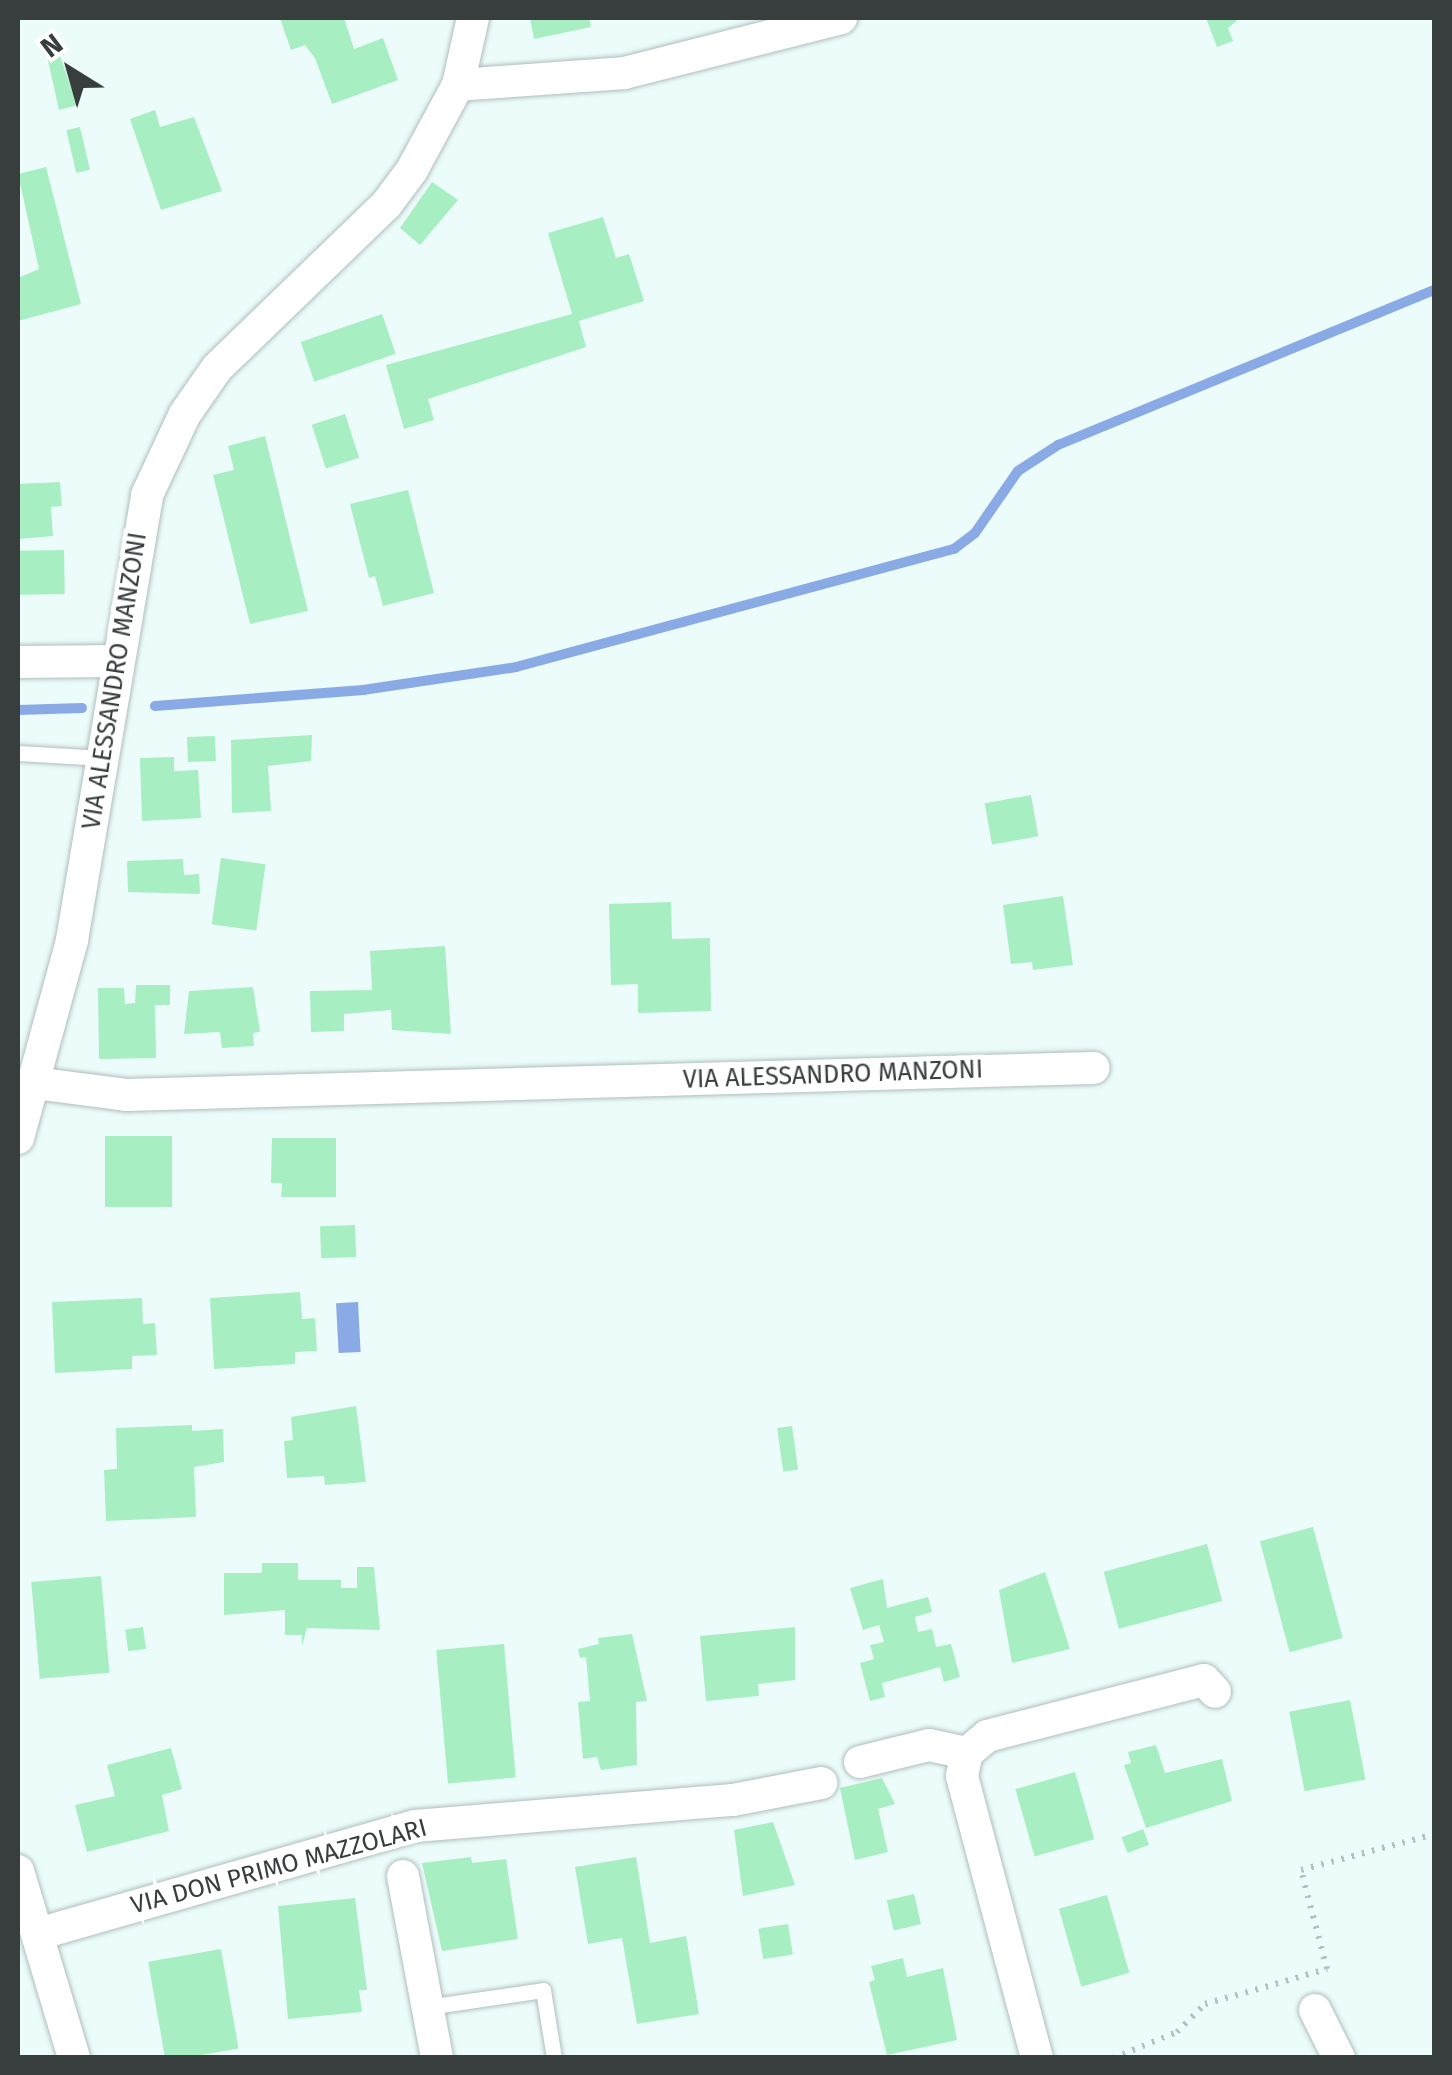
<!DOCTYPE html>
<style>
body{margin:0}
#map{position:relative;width:1452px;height:2075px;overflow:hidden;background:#ebfcfb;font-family:"Fira Sans",sans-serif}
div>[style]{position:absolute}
.water>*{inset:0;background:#8aaae5;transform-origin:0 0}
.stream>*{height:10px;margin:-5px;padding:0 5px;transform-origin:5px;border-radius:5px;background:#8aaae5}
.building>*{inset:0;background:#a7eec3;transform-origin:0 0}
.path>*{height:6px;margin-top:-3px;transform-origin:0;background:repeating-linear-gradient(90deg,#b4c1c0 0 2.5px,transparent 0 10.5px)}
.roads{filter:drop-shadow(0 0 2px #afbebd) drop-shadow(0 0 2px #afbebd)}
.service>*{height:15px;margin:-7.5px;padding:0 7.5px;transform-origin:7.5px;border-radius:7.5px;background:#fff}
.minor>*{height:32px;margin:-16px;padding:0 16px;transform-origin:16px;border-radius:16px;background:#fff}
span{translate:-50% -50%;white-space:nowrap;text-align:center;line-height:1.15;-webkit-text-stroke:9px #fff;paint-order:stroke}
.street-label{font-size:25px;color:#383e3e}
.frame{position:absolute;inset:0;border:20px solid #383e3e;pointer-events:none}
.north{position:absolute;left:20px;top:20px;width:100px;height:100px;-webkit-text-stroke:8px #fff;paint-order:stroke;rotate:323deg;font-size:28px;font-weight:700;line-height:40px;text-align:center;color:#383e3e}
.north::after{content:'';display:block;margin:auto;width:35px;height:45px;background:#383e3e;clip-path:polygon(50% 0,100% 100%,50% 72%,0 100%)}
</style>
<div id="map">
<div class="water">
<div style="left:358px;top:1302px;width:50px;height:22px;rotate:87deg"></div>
</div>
<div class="stream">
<div style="left:155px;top:706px;width:209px;rotate:-4.4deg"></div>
<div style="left:363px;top:690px;width:155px;rotate:-8.5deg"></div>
<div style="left:516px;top:667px;width:454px;rotate:-15.1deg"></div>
<div style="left:954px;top:549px;width:26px;rotate:-37deg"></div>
<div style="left:975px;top:533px;width:75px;rotate:-55.3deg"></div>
<div style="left:1018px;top:471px;width:48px;rotate:-33deg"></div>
<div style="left:1058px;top:445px;width:407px;rotate:-22.4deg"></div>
<div style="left:18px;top:710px;width:64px;rotate:-1.8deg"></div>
</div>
<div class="building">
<div style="clip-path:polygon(280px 18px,344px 18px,354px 49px,383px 38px,398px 80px,332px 104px,315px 58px,305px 45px,291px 50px)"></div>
<div style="clip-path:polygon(530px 18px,589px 18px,591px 27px,534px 39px)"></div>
<div style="clip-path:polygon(1206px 18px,1240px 18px,1228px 28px,1233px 41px,1217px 47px)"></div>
<div style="clip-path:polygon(59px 53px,77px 105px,59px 110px,47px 56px)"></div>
<div style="clip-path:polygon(155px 110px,160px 127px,194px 117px,222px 191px,161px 210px,130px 119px)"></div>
<div style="left:80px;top:127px;width:44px;height:14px;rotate:77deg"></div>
<div style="clip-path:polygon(46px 167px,81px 304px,18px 321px,18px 278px,39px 269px,18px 174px)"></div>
<div style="clip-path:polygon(432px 182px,458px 200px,420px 245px,400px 228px)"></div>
<div style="clip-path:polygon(603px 217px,616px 258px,629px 254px,644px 301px,579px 321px,586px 347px,428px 399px,434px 420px,404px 429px,386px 365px,572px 314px,548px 233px)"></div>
<div style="left:382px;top:314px;width:42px;height:86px;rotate:71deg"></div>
<div style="left:345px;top:414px;width:46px;height:35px;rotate:72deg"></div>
<div style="clip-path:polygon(265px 436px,308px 611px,250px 624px,213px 475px,234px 470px,228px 446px)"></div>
<div style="clip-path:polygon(60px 482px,62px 506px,51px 507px,53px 536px,18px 539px,18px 484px)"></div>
<div style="clip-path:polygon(408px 490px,434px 593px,383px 606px,375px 576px,369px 578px,350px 504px)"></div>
<div style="left:64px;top:550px;width:44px;height:46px;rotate:89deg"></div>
<div style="clip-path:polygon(312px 735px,311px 761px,268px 766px,271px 811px,232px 813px,231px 740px)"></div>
<div style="left:215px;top:736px;width:25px;height:28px;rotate:88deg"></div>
<div style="clip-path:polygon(174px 757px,174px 771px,198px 770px,201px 818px,142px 821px,140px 758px)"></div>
<div style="left:1031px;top:795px;width:42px;height:47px;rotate:80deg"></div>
<div style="left:221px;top:858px;width:45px;height:67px;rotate:8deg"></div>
<div style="clip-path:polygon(183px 859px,184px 875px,199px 874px,200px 894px,128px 892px,127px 861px)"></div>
<div style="clip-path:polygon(1063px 896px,1073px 965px,1033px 970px,1032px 962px,1011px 964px,1003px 905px)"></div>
<div style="clip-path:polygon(671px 902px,672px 939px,710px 938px,711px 1011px,638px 1013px,638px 984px,611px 985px,609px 904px)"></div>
<div style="clip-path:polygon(445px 946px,451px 1034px,392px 1030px,391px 1010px,344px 1014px,344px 1031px,311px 1032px,310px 991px,372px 990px,370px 951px)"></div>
<div style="clip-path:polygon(136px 985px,170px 985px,170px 1005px,155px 1005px,156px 1058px,99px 1059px,98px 988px,124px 988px,125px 1004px,135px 1003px)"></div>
<div style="clip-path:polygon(253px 987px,260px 1032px,253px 1033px,254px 1046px,222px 1048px,220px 1032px,184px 1034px,189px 991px)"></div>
<div style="left:105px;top:1136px;width:67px;height:71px"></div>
<div style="clip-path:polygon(272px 1138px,336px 1138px,336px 1197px,281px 1197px,282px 1183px,271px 1183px)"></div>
<div style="left:355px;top:1225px;width:32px;height:35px;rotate:88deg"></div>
<div style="clip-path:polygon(300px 1292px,302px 1319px,315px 1318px,317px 1351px,295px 1352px,295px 1364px,214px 1369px,210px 1298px)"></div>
<div style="clip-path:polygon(142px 1298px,143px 1324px,155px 1323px,157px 1355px,132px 1356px,132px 1369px,55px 1373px,52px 1302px)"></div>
<div style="clip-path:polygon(356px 1406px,366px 1482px,325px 1485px,324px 1476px,287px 1478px,284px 1441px,293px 1440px,291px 1417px)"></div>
<div style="clip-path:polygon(192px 1425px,192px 1431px,223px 1429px,224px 1462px,194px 1467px,196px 1517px,106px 1521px,104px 1470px,117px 1469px,116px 1428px)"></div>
<div style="left:792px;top:1426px;width:44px;height:15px;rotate:82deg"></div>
<div style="left:1313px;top:1527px;width:115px;height:55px;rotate:75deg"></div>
<div style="left:1207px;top:1544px;width:59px;height:107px;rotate:75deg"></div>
<div style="clip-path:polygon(262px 1563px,298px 1563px,298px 1580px,341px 1580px,341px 1588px,357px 1588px,357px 1567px,374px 1567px,380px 1630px,307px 1628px,302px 1646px,302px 1635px,285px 1635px,285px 1610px,224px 1615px,224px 1573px,262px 1573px)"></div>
<div style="clip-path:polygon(1045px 1572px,1070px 1649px,1012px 1663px,999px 1590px)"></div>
<div style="left:101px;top:1576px;width:97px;height:70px;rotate:85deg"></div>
<div style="clip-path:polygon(883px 1579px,887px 1608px,928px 1597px,932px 1612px,915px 1617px,918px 1632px,932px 1629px,936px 1647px,951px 1644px,960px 1677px,944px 1682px,940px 1667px,882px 1683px,885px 1697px,870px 1701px,860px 1663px,874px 1659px,870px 1645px,884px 1642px,879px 1625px,863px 1630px,850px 1588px)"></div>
<div style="left:143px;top:1627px;width:22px;height:18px;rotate:82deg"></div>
<div style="clip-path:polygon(795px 1627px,795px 1680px,758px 1684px,759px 1696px,706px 1701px,700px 1636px)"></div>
<div style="clip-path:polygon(632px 1634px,647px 1701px,636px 1702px,637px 1765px,601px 1770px,597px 1757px,583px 1759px,578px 1702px,590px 1701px,586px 1657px,580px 1658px,578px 1649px,599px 1644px,598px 1638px)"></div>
<div style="left:504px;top:1644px;width:134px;height:68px;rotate:85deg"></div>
<div style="left:1350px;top:1700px;width:81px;height:62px;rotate:79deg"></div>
<div style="clip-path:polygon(1156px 1745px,1165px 1773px,1222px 1759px,1232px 1801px,1146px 1828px,1124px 1765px,1131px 1763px,1128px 1752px)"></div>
<div style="clip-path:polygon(171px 1748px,182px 1789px,162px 1795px,169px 1831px,87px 1852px,75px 1805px,115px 1796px,107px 1765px)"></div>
<div style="left:1075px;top:1772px;width:70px;height:62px;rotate:74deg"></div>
<div style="clip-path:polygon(882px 1778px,895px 1804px,878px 1809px,888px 1852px,855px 1860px,840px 1788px)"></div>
<div style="clip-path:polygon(773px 1822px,795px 1885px,743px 1896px,734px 1830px)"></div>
<div style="left:1143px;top:1829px;width:17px;height:23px;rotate:69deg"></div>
<div style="clip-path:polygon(471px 1857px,472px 1863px,506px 1859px,518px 1939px,442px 1951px,422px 1863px)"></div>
<div style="clip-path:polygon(636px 1857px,650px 1943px,686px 1936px,699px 2014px,637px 2024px,622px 1938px,588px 1944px,575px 1867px)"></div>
<div style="left:914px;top:1894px;width:31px;height:28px;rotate:77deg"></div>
<div style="left:1107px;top:1895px;width:81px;height:50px;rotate:74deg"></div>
<div style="clip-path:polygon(355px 1898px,367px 1990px,359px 1990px,362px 2012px,288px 2019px,278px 1906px)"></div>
<div style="left:788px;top:1924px;width:31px;height:30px;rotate:81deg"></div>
<div style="left:221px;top:1949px;width:101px;height:74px;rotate:80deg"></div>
<div style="clip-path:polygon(903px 1958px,907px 1977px,943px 1968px,957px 2040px,887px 2055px,869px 1982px,875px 1980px,871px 1966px)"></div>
</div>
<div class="path">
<div style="left:1113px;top:2058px;width:69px;rotate:-22.1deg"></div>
<div style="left:1177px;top:2032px;width:40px;rotate:-45deg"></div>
<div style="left:1205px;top:2004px;width:127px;rotate:-16deg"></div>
<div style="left:1327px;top:1969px;width:102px;rotate:-104.7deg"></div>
<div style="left:1301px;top:1870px;width:138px;rotate:-15.1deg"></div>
</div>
<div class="roads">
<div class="service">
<div style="left:18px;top:753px;width:86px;rotate:3.3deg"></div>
<div style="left:427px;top:2007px;width:117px;rotate:-8.3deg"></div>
<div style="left:543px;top:1990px;width:69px;rotate:80.8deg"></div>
</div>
<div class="minor">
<div style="left:458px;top:85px;width:166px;rotate:-4.1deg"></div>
<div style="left:624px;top:73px;width:224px;rotate:-14.2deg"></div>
<div style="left:18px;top:662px;width:99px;rotate:-0.6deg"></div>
<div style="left:34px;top:1083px;width:93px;rotate:7.4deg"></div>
<div style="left:126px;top:1095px;width:968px;rotate:-1.6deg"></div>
<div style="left:18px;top:1138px;width:205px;rotate:-74.7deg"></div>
<div style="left:72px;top:940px;width:451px;rotate:-80.4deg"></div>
<div style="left:147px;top:495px;width:89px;rotate:-64.9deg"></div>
<div style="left:185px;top:414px;width:56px;rotate:-55.2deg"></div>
<div style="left:217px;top:368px;width:235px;rotate:-44deg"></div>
<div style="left:386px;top:205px;width:44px;rotate:-53.4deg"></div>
<div style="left:412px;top:170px;width:97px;rotate:-61.6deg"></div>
<div style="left:458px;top:85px;width:69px;rotate:-77.4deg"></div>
<div style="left:860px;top:1762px;width:71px;rotate:-13.8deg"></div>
<div style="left:929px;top:1745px;width:39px;rotate:12deg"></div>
<div style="left:18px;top:1871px;width:195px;rotate:73.3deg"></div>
<div style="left:403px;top:1876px;width:185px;rotate:79.4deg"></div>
<div style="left:38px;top:1934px;width:392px;rotate:-16deg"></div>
<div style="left:415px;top:1826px;width:319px;rotate:-4.7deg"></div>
<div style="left:733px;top:1800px;width:90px;rotate:-10.9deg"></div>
<div style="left:1315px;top:2010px;width:54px;rotate:63.4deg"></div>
<div style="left:1037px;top:2058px;width:292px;rotate:-104.9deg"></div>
<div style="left:962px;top:1776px;width:24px;rotate:-78deg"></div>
<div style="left:967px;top:1753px;width:26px;rotate:-40deg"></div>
<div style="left:987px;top:1736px;width:224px;rotate:-14.5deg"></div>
<div style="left:1204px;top:1680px;width:16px;rotate:47deg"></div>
</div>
</div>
<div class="street-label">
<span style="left:115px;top:681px;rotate:-81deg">VIA ALESSANDRO MANZONI</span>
<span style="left:833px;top:1075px;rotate:-2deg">VIA ALESSANDRO MANZONI</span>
<span style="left:279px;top:1867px;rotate:-15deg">VIA DON PRIMO MAZZOLARI</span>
</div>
<div class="frame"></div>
<div class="north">N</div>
</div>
